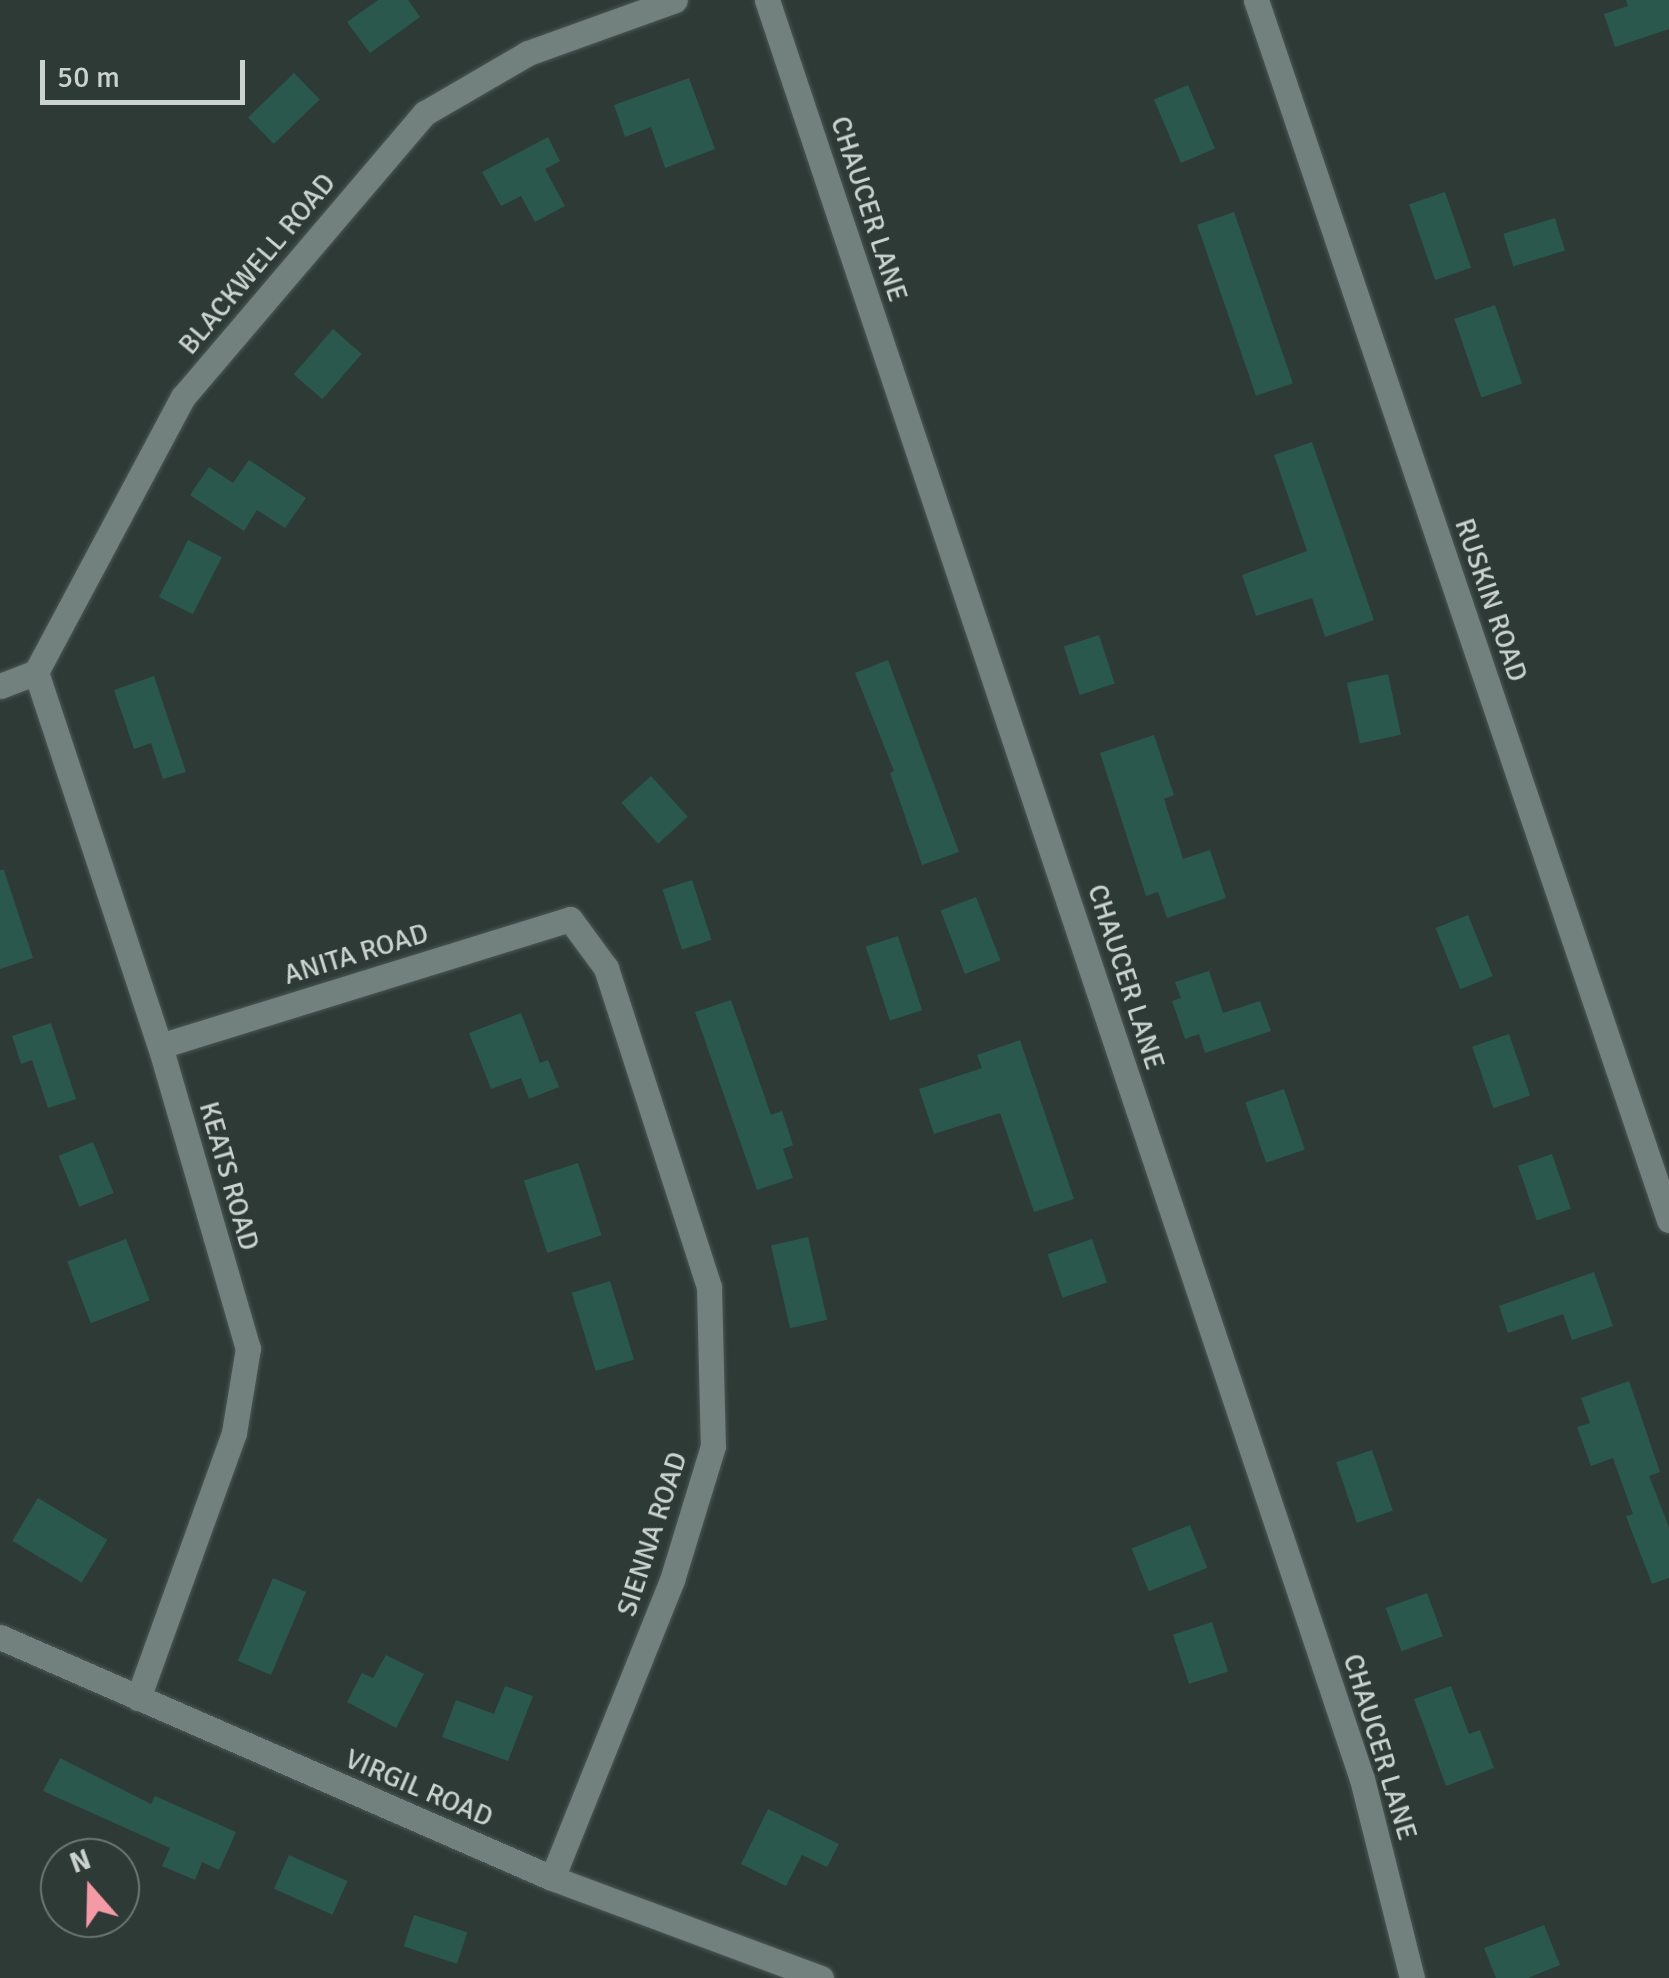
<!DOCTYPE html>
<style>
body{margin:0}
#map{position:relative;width:1669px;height:1978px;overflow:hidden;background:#2d3a36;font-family:Signika,sans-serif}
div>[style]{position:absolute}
.building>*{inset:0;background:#2a584d;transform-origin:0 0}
.roads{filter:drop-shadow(0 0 2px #4c5654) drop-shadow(0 0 2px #4c5654)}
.minor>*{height:25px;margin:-12.5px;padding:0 12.5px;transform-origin:12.5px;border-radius:12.5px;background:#72817d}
span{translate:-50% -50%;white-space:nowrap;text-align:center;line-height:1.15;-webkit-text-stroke:8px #2d3a36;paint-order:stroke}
.street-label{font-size:28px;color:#cbd3d1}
.north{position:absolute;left:40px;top:1838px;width:100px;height:100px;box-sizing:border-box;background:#2d3a36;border:2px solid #6c7774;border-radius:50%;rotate:340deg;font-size:28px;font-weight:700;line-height:40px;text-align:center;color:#cbd3d1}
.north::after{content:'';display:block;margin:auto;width:35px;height:45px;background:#f49aa6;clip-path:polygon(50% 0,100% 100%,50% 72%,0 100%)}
.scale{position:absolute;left:40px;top:60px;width:205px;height:45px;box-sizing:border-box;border:5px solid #cbd3d1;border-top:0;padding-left:12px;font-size:30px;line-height:35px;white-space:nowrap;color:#cbd3d1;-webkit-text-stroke:8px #2d3a36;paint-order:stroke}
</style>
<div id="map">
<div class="building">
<div style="clip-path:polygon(378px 0,408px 0,420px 17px,370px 53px,347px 22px)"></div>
<div style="clip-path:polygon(1626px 0,1669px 0,1669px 29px,1615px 47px,1604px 14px,1628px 6px)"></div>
<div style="left:294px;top:73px;width:37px;height:64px;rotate:46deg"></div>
<div style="clip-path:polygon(689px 78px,715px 149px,665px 168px,651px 127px,625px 137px,614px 105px)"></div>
<div style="left:1188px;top:85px;width:69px;height:37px;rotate:67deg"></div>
<div style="clip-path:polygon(548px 137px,560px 161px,545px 169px,565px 206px,535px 222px,521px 196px,501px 206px,482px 172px)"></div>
<div style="left:1445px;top:192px;width:80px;height:38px;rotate:71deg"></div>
<div style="left:1234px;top:212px;width:181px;height:39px;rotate:71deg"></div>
<div style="left:1555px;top:218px;width:34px;height:54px;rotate:73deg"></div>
<div style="left:1495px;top:305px;width:83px;height:43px;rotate:71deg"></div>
<div style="left:333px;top:329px;width:38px;height:60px;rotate:41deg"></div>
<div style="clip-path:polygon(1312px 442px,1374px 620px,1325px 637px,1312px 598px,1256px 616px,1242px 575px,1307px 551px,1274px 455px)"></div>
<div style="clip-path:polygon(249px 460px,306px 498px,285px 528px,257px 510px,244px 531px,190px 495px,209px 467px,233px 483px)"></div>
<div style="left:188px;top:540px;width:38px;height:64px;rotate:27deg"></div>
<div style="left:1099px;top:635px;width:51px;height:37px;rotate:72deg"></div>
<div style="clip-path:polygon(888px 660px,959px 852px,922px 865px,890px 773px,894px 771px,855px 673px)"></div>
<div style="left:1388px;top:674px;width:62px;height:42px;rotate:78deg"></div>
<div style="clip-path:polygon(154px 676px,186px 772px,163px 779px,151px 743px,134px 749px,114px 690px)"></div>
<div style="clip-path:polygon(1154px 735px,1174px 795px,1164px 799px,1183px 859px,1210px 850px,1226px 898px,1167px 918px,1158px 892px,1146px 896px,1100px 753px)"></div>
<div style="left:651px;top:776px;width:55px;height:40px;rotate:48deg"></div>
<div style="clip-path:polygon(0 870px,4px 870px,33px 958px,0 969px)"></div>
<div style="left:692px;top:880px;width:63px;height:31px;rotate:72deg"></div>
<div style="left:976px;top:897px;width:68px;height:38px;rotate:69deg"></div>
<div style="left:1468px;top:915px;width:66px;height:35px;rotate:68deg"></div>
<div style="left:898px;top:936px;width:78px;height:34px;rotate:72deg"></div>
<div style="clip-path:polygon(1209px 971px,1223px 1013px,1260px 1001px,1271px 1031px,1205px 1053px,1199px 1034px,1185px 1039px,1172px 1001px,1181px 998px,1175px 982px)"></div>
<div style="clip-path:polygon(731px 1000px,771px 1115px,782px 1111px,793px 1145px,783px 1149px,793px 1178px,757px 1190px,695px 1012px)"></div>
<div style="clip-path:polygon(521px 1013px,540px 1063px,548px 1060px,559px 1087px,529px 1099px,521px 1078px,491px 1089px,469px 1033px)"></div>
<div style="clip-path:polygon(51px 1023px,76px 1099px,48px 1108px,32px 1060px,21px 1064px,12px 1036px)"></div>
<div style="left:1509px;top:1034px;width:65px;height:39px;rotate:71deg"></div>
<div style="clip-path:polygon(1020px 1040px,1074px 1199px,1034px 1212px,1000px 1113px,934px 1134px,919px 1089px,982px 1068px,977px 1055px)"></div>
<div style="left:1284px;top:1089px;width:64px;height:41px;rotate:71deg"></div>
<div style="left:93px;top:1142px;width:55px;height:37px;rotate:68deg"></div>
<div style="left:1552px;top:1154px;width:58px;height:36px;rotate:71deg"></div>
<div style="left:578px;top:1163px;width:76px;height:57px;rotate:72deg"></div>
<div style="left:808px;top:1237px;width:85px;height:38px;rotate:77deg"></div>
<div style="left:126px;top:1239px;width:66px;height:63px;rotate:69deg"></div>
<div style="left:1092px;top:1239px;width:46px;height:47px;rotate:71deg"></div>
<div style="clip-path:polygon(1594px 1272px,1613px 1326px,1572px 1340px,1563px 1314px,1508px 1333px,1499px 1306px)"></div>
<div style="left:610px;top:1281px;width:82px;height:40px;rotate:73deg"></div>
<div style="clip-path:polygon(1629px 1381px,1660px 1472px,1649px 1476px,1669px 1527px,1669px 1578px,1652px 1584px,1626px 1516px,1633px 1514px,1613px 1458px,1591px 1466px,1577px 1427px,1590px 1423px,1581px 1398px)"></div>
<div style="left:1372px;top:1450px;width:64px;height:38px;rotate:71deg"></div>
<div style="left:38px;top:1498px;width:81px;height:50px;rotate:31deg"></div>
<div style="left:1190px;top:1525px;width:46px;height:63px;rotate:68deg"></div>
<div style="left:273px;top:1578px;width:36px;height:90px;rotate:23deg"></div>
<div style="left:1427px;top:1593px;width:46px;height:44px;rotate:70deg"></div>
<div style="left:1212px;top:1622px;width:52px;height:41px;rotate:72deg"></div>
<div style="clip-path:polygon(386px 1655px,424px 1674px,396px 1728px,347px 1702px,362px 1673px,373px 1678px)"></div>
<div style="clip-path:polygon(505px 1686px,533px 1696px,508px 1761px,442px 1737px,456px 1700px,494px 1714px)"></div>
<div style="clip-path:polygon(1451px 1686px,1469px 1734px,1480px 1730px,1494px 1768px,1446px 1786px,1414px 1699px)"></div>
<div style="clip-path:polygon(60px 1758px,151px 1804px,155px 1796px,236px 1832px,219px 1870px,202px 1862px,195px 1880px,162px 1866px,170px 1848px,43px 1791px)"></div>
<div style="clip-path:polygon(768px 1809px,839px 1844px,827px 1867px,802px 1855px,786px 1886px,741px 1864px)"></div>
<div style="left:289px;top:1855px;width:64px;height:37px;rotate:24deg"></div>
<div style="left:414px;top:1915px;width:56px;height:33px;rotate:18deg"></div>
<div style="clip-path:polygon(1544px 1925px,1560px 1965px,1528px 1978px,1496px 1978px,1484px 1948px)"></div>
</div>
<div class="roads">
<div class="minor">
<div style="left:767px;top:0;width:1876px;rotate:71.51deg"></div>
<div style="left:1362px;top:1779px;width:205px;rotate:75.9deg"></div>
<div style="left:1256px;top:0;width:1288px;rotate:71.3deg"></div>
<div style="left:36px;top:672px;width:394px;rotate:71.7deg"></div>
<div style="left:160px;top:1046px;width:315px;rotate:73.8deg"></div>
<div style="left:248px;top:1348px;width:86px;rotate:99.4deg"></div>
<div style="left:234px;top:1433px;width:282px;rotate:109.9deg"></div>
<div style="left:0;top:686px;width:39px;rotate:-21deg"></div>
<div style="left:36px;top:672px;width:312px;rotate:-61.9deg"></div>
<div style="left:183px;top:397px;width:373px;rotate:-49.6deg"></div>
<div style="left:425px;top:113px;width:119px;rotate:-30.2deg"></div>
<div style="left:528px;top:53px;width:156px;rotate:-19.8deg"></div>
<div style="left:160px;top:1046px;width:429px;rotate:-17.2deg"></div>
<div style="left:570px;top:919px;width:61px;rotate:53.7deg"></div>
<div style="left:606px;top:968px;width:335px;rotate:72.1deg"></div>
<div style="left:709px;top:1287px;width:159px;rotate:88.6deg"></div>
<div style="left:713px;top:1446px;width:140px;rotate:107deg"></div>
<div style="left:672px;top:1580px;width:321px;rotate:111.9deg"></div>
<div style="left:0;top:1637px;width:602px;rotate:23.59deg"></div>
<div style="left:552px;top:1878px;width:287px;rotate:20.4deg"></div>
</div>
</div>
<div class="street-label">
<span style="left:869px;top:209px;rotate:72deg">CHAUCER LANE</span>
<span style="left:257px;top:264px;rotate:-50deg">BLACKWELL ROAD</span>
<span style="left:1491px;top:600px;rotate:71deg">RUSKIN ROAD</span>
<span style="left:356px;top:954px;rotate:-17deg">ANITA ROAD</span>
<span style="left:1126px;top:977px;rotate:72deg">CHAUCER LANE</span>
<span style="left:229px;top:1176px;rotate:74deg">KEATS ROAD</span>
<span style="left:652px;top:1534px;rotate:-72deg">SIENNA ROAD</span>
<span style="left:1380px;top:1747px;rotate:73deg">CHAUCER LANE</span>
<span style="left:419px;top:1788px;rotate:23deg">VIRGIL ROAD</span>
</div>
<div class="north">N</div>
<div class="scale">50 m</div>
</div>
